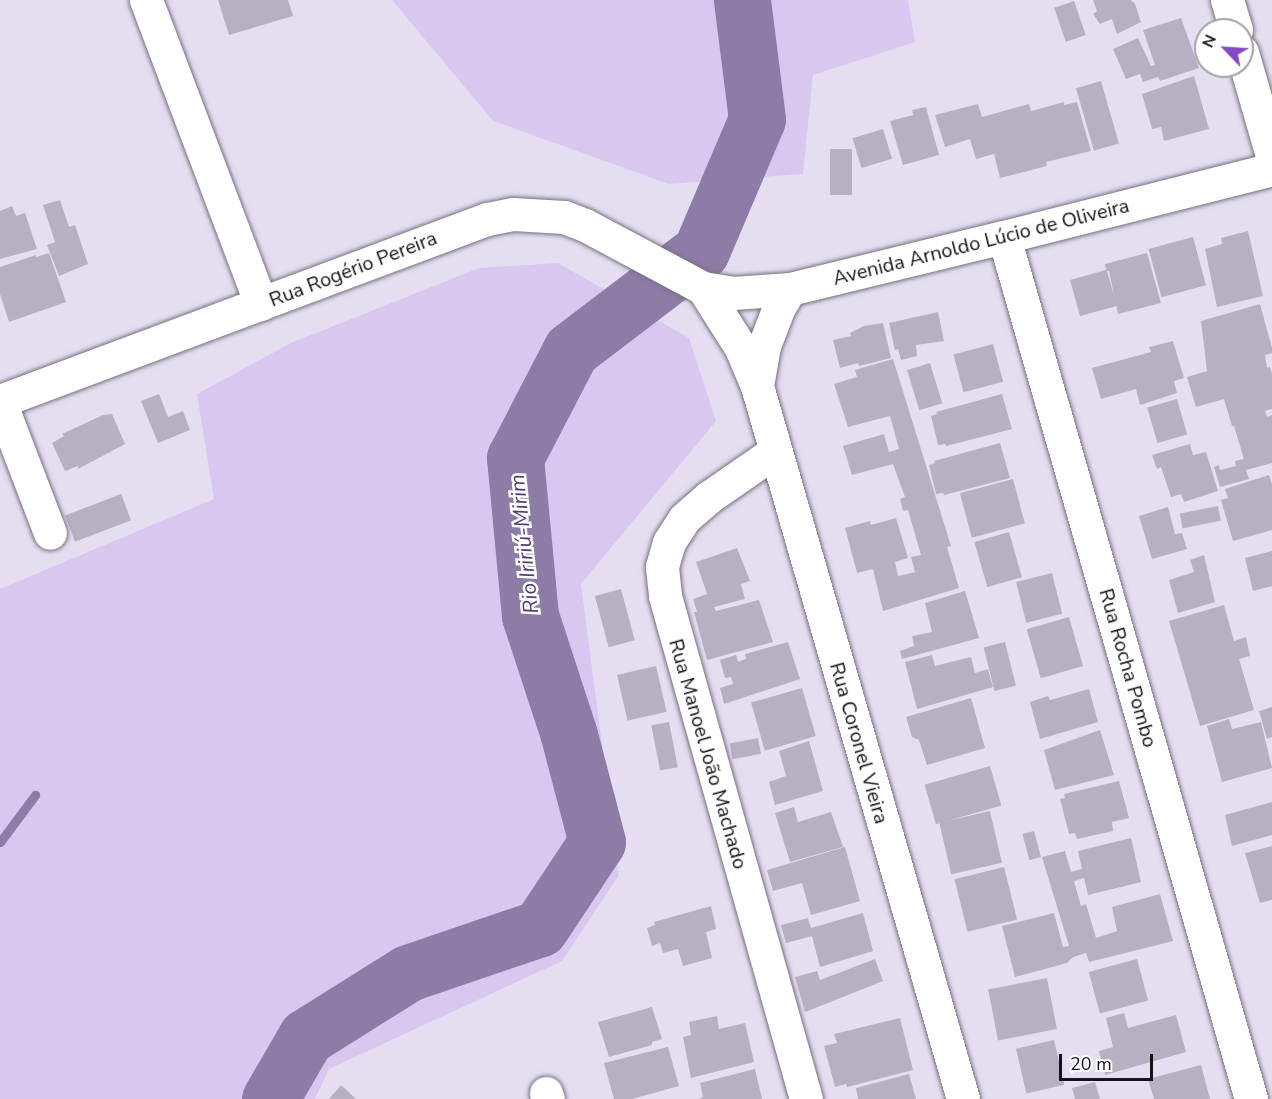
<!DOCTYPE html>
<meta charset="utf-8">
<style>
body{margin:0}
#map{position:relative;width:1272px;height:1099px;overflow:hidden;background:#e5def1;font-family:"Nunito Sans",sans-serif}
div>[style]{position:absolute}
.green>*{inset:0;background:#d8c8f0}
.stream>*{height:9px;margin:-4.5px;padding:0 4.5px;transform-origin:4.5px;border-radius:4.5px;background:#8d7da6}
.river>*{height:57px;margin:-28.5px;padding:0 28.5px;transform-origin:28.5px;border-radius:28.5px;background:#8d7da6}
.building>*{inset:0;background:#b7b0c2;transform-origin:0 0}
.roads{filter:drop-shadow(0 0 2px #767080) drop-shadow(0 0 2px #767080)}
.street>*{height:33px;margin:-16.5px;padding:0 16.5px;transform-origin:16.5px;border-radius:16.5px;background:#fff}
.secondary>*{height:33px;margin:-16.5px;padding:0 16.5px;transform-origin:16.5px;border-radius:16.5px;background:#fff}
span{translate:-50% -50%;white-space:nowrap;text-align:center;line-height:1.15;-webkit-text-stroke:5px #fff;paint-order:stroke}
.street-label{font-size:20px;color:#151319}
.water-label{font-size:21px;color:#533a72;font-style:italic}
.north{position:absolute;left:1194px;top:18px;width:60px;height:60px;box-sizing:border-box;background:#fff;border:2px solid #a1a1a3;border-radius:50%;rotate:295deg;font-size:16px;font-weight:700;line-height:24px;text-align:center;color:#151319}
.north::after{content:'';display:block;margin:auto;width:21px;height:27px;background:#834ac1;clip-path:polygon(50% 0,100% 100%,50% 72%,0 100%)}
.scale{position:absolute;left:1059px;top:1054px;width:94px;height:27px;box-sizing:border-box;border:3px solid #151319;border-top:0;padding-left:8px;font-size:18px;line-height:21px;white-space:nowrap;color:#151319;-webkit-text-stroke:4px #fff;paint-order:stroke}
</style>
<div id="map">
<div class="green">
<div style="clip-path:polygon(392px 0,908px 0,915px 42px,813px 75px,803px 174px,669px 184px,493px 121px)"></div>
<div style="clip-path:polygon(558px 263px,689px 338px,716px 421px,581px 584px,619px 875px,562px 961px,329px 1069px,315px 1099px,0 1099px,0 589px,214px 499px,197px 394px,291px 343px,479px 268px)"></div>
</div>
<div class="stream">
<div style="left:0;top:842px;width:59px;rotate:-53.3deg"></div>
</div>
<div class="river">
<div style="left:270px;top:1099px;width:72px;rotate:-59.9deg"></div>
<div style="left:306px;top:1037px;width:120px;rotate:-32.1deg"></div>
<div style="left:408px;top:973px;width:139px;rotate:-18.8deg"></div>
<div style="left:540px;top:928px;width:103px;rotate:-56.5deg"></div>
<div style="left:597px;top:842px;width:111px;rotate:-104.7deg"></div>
<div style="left:569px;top:735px;width:125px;rotate:-108.1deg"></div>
<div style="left:530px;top:616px;width:159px;rotate:-95.4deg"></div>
<div style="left:515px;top:458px;width:122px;rotate:-62.6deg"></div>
<div style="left:571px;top:350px;width:163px;rotate:-37.3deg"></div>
<div style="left:701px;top:251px;width:143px;rotate:-67deg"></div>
<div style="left:757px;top:119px;width:120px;rotate:-97.2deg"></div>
</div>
<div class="building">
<div style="clip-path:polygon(218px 0,288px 0,293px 16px,229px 35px)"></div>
<div style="clip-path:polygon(1093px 0,1131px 0,1135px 4px,1141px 22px,1117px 34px,1112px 19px,1100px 24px,1093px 14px,1097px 11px)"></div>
<div style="left:1074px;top:1px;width:36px;height:21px;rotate:71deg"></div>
<div style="clip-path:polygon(1181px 18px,1199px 68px,1160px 81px,1158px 77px,1143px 82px,1140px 74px,1126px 79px,1113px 49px,1138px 38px,1151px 66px,1155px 65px,1143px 30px)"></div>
<div style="clip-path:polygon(1194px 76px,1209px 129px,1164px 141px,1161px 127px,1152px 129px,1142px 94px)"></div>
<div style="left:1101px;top:81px;width:65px;height:26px;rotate:74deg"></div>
<div style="clip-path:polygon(1064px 102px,1064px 105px,1077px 102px,1091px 151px,1046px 162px,1047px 166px,1000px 178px,994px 154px,976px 159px,970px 139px,945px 147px,935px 115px,978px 104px,982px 117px,1029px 104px,1031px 111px)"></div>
<div style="clip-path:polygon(926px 107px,939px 155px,903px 165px,890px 121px,913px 115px,912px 110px)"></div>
<div style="left:883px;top:129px;width:31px;height:32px;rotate:73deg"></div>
<div style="left:830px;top:149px;width:22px;height:46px"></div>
<div style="clip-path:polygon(60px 200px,69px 227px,75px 225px,88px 264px,59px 276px,47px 245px,55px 242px,43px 205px)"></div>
<div style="clip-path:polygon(12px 206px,16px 216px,25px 213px,37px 249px,0 259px,0 211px)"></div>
<div style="clip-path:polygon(1248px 231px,1263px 296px,1217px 307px,1205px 249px,1222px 244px,1221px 238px)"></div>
<div style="left:1193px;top:237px;width:50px;height:46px;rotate:75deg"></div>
<div style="clip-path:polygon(49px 253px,66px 302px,9px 322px,0 294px,0 267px,36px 255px,36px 257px)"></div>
<div style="clip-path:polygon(1147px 253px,1161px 303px,1118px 314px,1109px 271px,1107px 271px,1117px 306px,1080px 316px,1070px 280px,1106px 270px,1105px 264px)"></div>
<div style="clip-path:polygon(1260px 304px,1272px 348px,1272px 353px,1265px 355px,1267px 368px,1270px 367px,1272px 374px,1272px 409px,1265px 411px,1267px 417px,1272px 415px,1272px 463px,1246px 470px,1249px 479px,1220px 487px,1214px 467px,1219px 465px,1220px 470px,1236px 466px,1235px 461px,1244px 459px,1234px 426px,1232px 426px,1224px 399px,1196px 407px,1187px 377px,1207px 371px,1201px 321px)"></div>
<div style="clip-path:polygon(938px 312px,944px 341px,916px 345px,917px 356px,901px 360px,898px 349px,895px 350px,889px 323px)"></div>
<div style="clip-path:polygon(883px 323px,891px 358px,859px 366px,858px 363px,840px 368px,833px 340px,851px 336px,850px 333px,864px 326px)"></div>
<div style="clip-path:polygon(1173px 341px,1184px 378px,1174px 381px,1177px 393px,1140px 405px,1136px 389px,1101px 399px,1092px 368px,1151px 352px,1149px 347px)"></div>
<div style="left:993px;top:344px;width:39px;height:41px;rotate:75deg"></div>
<div style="clip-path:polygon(893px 359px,951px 546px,947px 547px,959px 588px,883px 611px,873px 569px,857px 573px,845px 528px,870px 521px,871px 525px,896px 518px,908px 558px,895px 562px,898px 576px,915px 572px,911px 557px,921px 555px,908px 510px,903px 511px,900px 499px,905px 497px,893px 464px,852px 475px,843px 446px,884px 434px,889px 452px,899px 449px,890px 416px,848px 427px,834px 384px,857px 377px,855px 370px)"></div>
<div style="left:930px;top:363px;width:42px;height:24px;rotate:73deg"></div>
<div style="clip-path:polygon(159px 394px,168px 417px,183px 411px,190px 430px,158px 443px,141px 401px)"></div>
<div style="clip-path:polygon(1002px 394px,1012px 429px,946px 446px,945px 444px,938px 445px,931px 416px,937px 414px,936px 412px)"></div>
<div style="left:1177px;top:399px;width:37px;height:31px;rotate:74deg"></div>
<div style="clip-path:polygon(112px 414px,125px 444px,78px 469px,78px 466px,65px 471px,52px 443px,64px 436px,62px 434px,103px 415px)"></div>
<div style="clip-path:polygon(1000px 443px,1010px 478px,944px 495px,943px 493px,936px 494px,929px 465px,935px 463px,934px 461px)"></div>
<div style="clip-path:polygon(1190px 444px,1193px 455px,1206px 452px,1218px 491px,1184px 502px,1181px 494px,1171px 497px,1161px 467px,1157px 469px,1152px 455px)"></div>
<div style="clip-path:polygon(1269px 475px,1272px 484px,1272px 530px,1233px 541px,1221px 500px,1228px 498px,1225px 489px)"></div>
<div style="left:1013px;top:479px;width:46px;height:55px;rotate:75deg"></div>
<div style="left:121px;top:494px;width:28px;height:60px;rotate:69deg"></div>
<div style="left:1218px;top:506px;width:15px;height:39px;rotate:79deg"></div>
<div style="clip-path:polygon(1168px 507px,1175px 534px,1182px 533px,1187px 549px,1152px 559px,1139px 516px)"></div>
<div style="left:1009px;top:532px;width:47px;height:36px;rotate:74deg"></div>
<div style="clip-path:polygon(737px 548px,750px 581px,741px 584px,745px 599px,714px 607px,716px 611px,759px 600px,773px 642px,707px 660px,694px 612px,697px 612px,693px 599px,707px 594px,696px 562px)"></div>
<div style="clip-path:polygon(1272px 551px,1272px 586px,1253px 591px,1245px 558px)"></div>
<div style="clip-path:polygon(1204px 555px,1215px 602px,1178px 613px,1169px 580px,1194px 572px,1190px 560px)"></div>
<div style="left:1052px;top:573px;width:42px;height:37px;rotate:76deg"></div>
<div style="left:621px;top:589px;width:53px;height:27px;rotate:75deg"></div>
<div style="clip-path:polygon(965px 591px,979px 638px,902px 659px,900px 651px,914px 646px,912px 636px,932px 632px,925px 603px)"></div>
<div style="clip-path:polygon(1224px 605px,1234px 641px,1246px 637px,1250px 656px,1239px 659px,1254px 710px,1200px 726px,1169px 621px)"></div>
<div style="left:1069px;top:617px;width:51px;height:44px;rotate:74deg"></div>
<div style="clip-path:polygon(788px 642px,800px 679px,724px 704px,720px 688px,733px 684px,731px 677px,725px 678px,720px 660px,736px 655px,738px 662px,746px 659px,745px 654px)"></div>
<div style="left:1005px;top:642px;width:45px;height:22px;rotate:76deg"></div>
<div style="clip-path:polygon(932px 655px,935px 666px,971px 657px,975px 673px,988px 669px,993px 687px,917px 709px,905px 662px)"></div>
<div style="left:656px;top:666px;width:47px;height:40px;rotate:77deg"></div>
<div style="left:802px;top:688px;width:50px;height:53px;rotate:74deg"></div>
<div style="clip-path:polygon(1089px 689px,1098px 722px,1040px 739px,1030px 702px,1048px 696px,1050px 700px)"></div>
<div style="clip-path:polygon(971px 698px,985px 748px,927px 765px,919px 740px,912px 737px,906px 717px)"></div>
<div style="clip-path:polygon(1272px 707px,1272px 737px,1267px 739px,1259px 711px)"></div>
<div style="clip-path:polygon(1229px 719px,1232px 729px,1261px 722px,1272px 768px,1222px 782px,1207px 726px)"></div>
<div style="left:669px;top:722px;width:46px;height:18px;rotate:79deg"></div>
<div style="clip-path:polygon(1100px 730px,1114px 775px,1055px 790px,1044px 750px)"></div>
<div style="left:758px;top:738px;width:16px;height:29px;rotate:79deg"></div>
<div style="clip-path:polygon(809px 741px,823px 791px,775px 805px,769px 782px,786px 776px,779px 751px)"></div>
<div style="left:990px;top:766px;width:41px;height:68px;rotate:74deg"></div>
<div style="clip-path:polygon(1119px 781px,1129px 818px,1112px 822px,1113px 831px,1077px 839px,1075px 833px,1069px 834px,1060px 799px,1065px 798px,1064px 794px)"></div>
<div style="clip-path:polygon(1272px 802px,1272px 835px,1232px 846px,1225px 815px)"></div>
<div style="clip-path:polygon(794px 807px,798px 822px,831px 812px,843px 847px,790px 862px,775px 813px)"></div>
<div style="left:990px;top:811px;width:53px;height:52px;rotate:77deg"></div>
<div style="left:1034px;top:831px;width:27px;height:12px;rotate:75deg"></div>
<div style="clip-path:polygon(1131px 838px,1141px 882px,1088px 895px,1084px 878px,1074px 881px,1081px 906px,1086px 904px,1096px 938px,1117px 931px,1112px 907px,1160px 894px,1173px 941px,1089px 962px,1086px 953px,1073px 957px,1067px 963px,1015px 977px,1002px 926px,1054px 913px,1063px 947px,1069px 946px,1042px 857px,1065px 851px,1071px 872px,1082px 869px,1078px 851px)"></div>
<div style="clip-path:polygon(1272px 846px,1272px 900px,1260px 903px,1245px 853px)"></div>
<div style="clip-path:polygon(845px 847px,860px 901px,811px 915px,802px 883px,773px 891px,767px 870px)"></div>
<div style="left:1004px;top:867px;width:54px;height:51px;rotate:76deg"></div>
<div style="clip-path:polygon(711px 906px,716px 929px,706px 932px,712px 958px,683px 966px,678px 949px,663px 953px,660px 943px,652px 946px,647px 928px,655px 925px,654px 922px)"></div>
<div style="clip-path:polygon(863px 913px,873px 951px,820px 967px,812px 936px,786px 943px,781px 925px,808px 918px,811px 928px)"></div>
<div style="clip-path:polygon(875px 959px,883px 981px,805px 1012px,795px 977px,817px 971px,820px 980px)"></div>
<div style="left:1137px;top:959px;width:43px;height:50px;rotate:75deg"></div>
<div style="left:1047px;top:978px;width:52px;height:60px;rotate:79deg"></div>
<div style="clip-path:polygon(652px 1007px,662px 1039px,652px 1042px,652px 1045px,609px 1057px,598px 1022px)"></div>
<div style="clip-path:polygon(1124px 1013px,1128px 1028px,1176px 1015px,1186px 1052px,1105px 1075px,1099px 1051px,1113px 1047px,1106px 1018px)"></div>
<div style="clip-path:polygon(717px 1016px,719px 1029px,745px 1023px,754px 1062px,691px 1078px,683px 1037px,691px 1035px,689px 1022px)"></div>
<div style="clip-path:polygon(900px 1018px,913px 1070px,847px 1087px,846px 1084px,835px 1087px,824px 1046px,837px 1043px,834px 1034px)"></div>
<div style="left:1054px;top:1040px;width:46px;height:39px;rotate:77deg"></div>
<div style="clip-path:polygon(668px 1047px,679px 1086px,632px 1099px,614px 1099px,604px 1063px)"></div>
<div style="clip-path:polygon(1201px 1065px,1210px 1099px,1154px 1099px,1148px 1079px)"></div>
<div style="clip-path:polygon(755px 1069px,762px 1099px,699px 1099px,703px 1097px,700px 1083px)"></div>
<div style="clip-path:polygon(909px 1074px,916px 1099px,858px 1099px,856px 1088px)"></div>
<div style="clip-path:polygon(1095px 1082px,1100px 1099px,1075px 1099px,1072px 1088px)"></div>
<div style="clip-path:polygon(341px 1085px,356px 1099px,329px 1099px)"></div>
</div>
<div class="roads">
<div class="street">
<div style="left:146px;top:0;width:325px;rotate:69.3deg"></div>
<div style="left:1227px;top:0;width:31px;rotate:73deg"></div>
<div style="left:1242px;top:52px;width:108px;rotate:73.9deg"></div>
<div style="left:1004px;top:237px;width:276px;rotate:-14.2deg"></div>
<div style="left:0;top:402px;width:140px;rotate:69.1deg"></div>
<div style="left:774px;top:452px;width:79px;rotate:145.3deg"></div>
<div style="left:709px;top:497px;width:33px;rotate:139deg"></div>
<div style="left:684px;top:519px;width:27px;rotate:123deg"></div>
<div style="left:669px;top:542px;width:26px;rotate:106deg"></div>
<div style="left:662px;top:567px;width:29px;rotate:84deg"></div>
<div style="left:665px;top:596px;width:522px;rotate:74.34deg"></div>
<div style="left:546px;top:1093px;width:6px;rotate:72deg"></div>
</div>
<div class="secondary">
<div style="left:703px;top:288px;width:30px;rotate:9deg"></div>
<div style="left:733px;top:293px;width:57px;rotate:-4deg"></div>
<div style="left:790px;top:289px;width:220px;rotate:-13.7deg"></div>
<div style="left:1004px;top:237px;width:897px;rotate:74.01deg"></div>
<div style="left:757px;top:386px;width:41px;rotate:-80.1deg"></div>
<div style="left:764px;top:346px;width:42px;rotate:-69deg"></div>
<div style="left:779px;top:307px;width:21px;rotate:-59deg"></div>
<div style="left:0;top:401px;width:520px;rotate:-20.49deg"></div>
<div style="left:487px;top:219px;width:26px;rotate:-11deg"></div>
<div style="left:513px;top:214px;width:51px;rotate:3.4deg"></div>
<div style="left:564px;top:217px;width:22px;rotate:21deg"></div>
<div style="left:585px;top:225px;width:134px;rotate:28.1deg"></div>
<div style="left:703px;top:288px;width:71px;rotate:57.7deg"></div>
<div style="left:741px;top:348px;width:41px;rotate:67.2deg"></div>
<div style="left:757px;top:386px;width:742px;rotate:73.88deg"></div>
</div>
</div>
<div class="street-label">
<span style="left:981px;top:242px;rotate:-14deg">Avenida Arnoldo Lúcio de Oliveira</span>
<span style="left:353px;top:269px;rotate:-21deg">Rua Rogério Pereira</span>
<span style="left:1128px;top:668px;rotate:74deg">Rua Rocha Pombo</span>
<span style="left:859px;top:743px;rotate:74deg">Rua Coronel Vieira</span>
<span style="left:708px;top:754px;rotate:74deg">Rua Manoel João Machado</span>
</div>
<div class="water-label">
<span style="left:524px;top:544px;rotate:-96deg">Rio Iririú-Mirim</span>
</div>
<div class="north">N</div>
<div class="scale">20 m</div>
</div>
